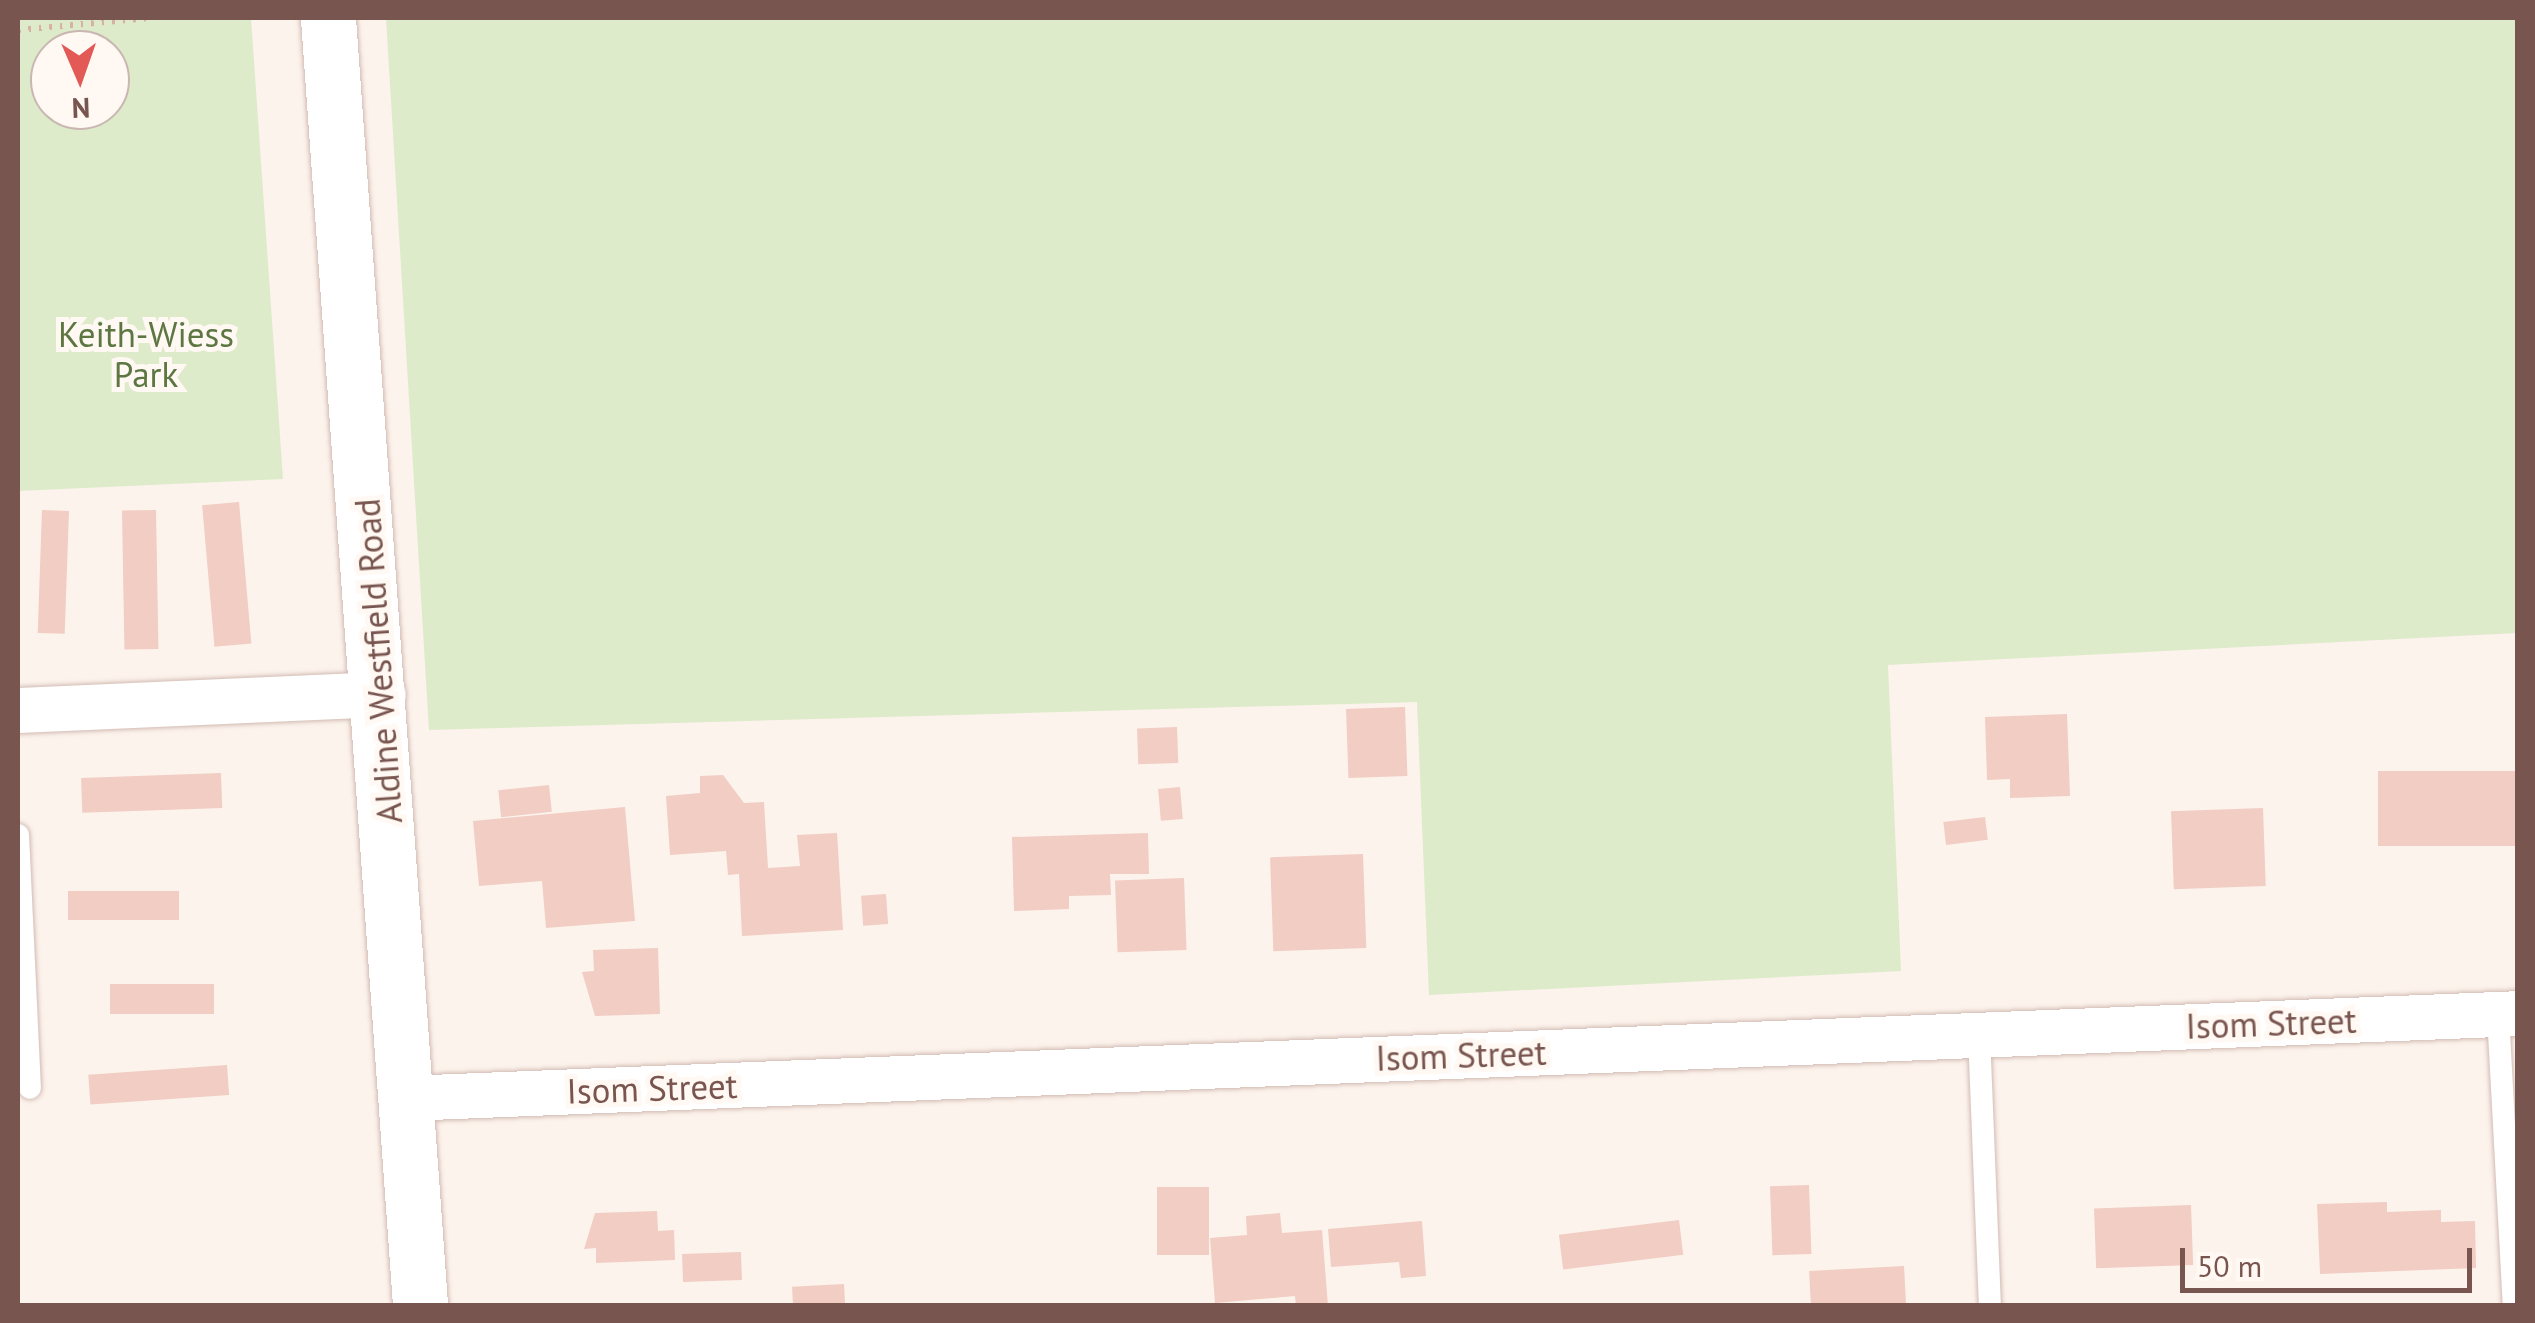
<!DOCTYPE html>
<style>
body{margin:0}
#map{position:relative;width:2535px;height:1323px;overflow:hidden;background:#fcf3ec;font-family:"PT Sans",sans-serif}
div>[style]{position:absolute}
.green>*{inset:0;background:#deebca}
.building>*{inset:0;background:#f1cdc4;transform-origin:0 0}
.path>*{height:6px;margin-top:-3px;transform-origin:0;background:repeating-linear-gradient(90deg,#d7b0a6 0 2.5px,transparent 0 10.5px)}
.roads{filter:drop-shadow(0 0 2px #d2bbb4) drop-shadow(0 0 2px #d2bbb4)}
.service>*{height:22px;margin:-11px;padding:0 11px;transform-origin:11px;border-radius:11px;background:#fff}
.minor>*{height:45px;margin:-22.5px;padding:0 22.5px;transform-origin:22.5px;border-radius:22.5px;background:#fff}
.secondary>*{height:55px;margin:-27.5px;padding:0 27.5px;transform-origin:27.5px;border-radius:27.5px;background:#fff}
span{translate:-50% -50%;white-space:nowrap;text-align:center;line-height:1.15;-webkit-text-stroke:10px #fff8f3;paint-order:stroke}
.park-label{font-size:35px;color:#5d7743}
.street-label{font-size:35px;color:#78554e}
.frame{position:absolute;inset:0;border:20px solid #78554e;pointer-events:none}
.north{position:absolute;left:30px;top:30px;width:100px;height:100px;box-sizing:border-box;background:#fff8f3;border:2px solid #c9b7b1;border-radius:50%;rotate:178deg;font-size:28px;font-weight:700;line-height:40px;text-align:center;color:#78554e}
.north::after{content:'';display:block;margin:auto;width:35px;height:45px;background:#e25956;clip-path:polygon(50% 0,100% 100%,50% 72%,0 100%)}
.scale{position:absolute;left:2180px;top:1248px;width:292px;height:45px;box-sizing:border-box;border:5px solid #78554e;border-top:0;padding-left:12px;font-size:30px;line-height:35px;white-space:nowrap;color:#78554e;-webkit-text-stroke:8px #fff8f3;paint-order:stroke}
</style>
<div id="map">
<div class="green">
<div style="clip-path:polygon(evenodd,18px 18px,251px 18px,283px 479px,18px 491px,18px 18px,50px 50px,110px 50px,110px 110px,50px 110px,50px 50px)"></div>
<div style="clip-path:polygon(386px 18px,2517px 18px,2517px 633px,1888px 665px,1901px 971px,1429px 995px,1417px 702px,429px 730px)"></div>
</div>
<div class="building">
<div style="left:239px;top:502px;width:142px;height:37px;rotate:85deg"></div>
<div style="left:42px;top:510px;width:27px;height:123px;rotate:2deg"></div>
<div style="left:156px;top:510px;width:139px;height:34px;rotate:89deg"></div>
<div style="left:1405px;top:707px;width:69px;height:59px;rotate:88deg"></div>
<div style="clip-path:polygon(2067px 714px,2070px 796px,2010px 798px,2010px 779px,1987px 780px,1985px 717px)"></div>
<div style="left:1177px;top:727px;width:36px;height:40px;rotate:88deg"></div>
<div style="left:2518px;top:771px;width:75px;height:140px;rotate:90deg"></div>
<div style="left:221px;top:773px;width:35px;height:140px;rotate:88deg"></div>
<div style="clip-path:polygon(723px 775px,744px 803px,764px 802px,768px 868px,800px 866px,797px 835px,837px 833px,843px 930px,742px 936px,739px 874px,728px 875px,726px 851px,670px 855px,666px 796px,700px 793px,700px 776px)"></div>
<div style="left:549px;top:785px;width:27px;height:51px;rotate:84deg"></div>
<div style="left:1180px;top:787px;width:32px;height:22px;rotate:85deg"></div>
<div style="clip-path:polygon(625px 807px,635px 921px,546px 928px,542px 881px,479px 886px,473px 821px)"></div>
<div style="left:2263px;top:808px;width:78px;height:92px;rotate:88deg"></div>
<div style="left:1985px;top:817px;width:23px;height:42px;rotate:83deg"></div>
<div style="clip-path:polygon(1148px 833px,1149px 874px,1110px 874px,1111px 895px,1069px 896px,1069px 909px,1014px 911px,1012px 837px)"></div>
<div style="left:1363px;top:854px;width:94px;height:93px;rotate:88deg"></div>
<div style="left:1184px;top:878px;width:72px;height:69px;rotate:88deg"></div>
<div style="left:179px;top:891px;width:29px;height:111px;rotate:90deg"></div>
<div style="left:886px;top:894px;width:30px;height:25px;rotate:86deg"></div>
<div style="clip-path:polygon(658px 948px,660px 1014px,595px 1016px,582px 972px,594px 971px,593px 950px)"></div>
<div style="left:214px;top:984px;width:30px;height:104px;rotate:90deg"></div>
<div style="left:227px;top:1065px;width:30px;height:139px;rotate:86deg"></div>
<div style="left:1809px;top:1185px;width:69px;height:39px;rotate:88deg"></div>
<div style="left:1209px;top:1187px;width:68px;height:52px;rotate:90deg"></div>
<div style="clip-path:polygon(2387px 1202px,2387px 1212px,2441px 1210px,2441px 1222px,2475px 1221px,2476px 1268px,2320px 1274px,2317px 1204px)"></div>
<div style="left:2191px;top:1205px;width:60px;height:97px;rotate:88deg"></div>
<div style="clip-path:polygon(657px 1211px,658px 1231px,674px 1230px,675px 1260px,596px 1263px,596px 1248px,584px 1249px,595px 1213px)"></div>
<div style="clip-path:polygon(1280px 1213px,1282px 1233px,1322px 1230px,1328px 1306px,1296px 1306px,1295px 1296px,1215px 1303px,1210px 1238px,1247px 1235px,1246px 1216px)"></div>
<div style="left:1679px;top:1220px;width:35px;height:121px;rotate:83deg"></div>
<div style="clip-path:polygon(1422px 1221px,1426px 1276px,1401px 1278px,1399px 1262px,1331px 1267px,1328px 1229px)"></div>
<div style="left:741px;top:1252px;width:28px;height:59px;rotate:88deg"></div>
<div style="left:1904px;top:1266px;width:40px;height:95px;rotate:87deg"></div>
<div style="left:844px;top:1284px;width:22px;height:52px;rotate:87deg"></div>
</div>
<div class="path">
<div style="left:18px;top:30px;width:132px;rotate:-5.2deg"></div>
</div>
<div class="roads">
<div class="service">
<div style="left:18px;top:835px;width:253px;rotate:87.3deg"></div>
<div style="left:2498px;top:1014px;width:292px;rotate:86.9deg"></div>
<div style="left:1979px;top:1034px;width:272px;rotate:87.7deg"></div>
</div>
<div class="minor">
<div style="left:18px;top:710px;width:365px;rotate:-2.5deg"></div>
<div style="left:405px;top:1098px;width:2115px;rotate:-2.3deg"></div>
</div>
<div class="secondary">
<div style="left:328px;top:18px;width:1291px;rotate:85.91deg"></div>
</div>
</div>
<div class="park-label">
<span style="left:146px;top:354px">Keith-Wiess<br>Park</span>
</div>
<div class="street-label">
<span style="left:378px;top:661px;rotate:-94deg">Aldine Westfield Road</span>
<span style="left:2271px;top:1023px;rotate:-2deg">Isom Street</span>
<span style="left:1461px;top:1055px;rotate:-2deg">Isom Street</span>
<span style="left:652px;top:1088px;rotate:-2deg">Isom Street</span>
</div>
<div class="frame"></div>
<div class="north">N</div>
<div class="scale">50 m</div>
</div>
